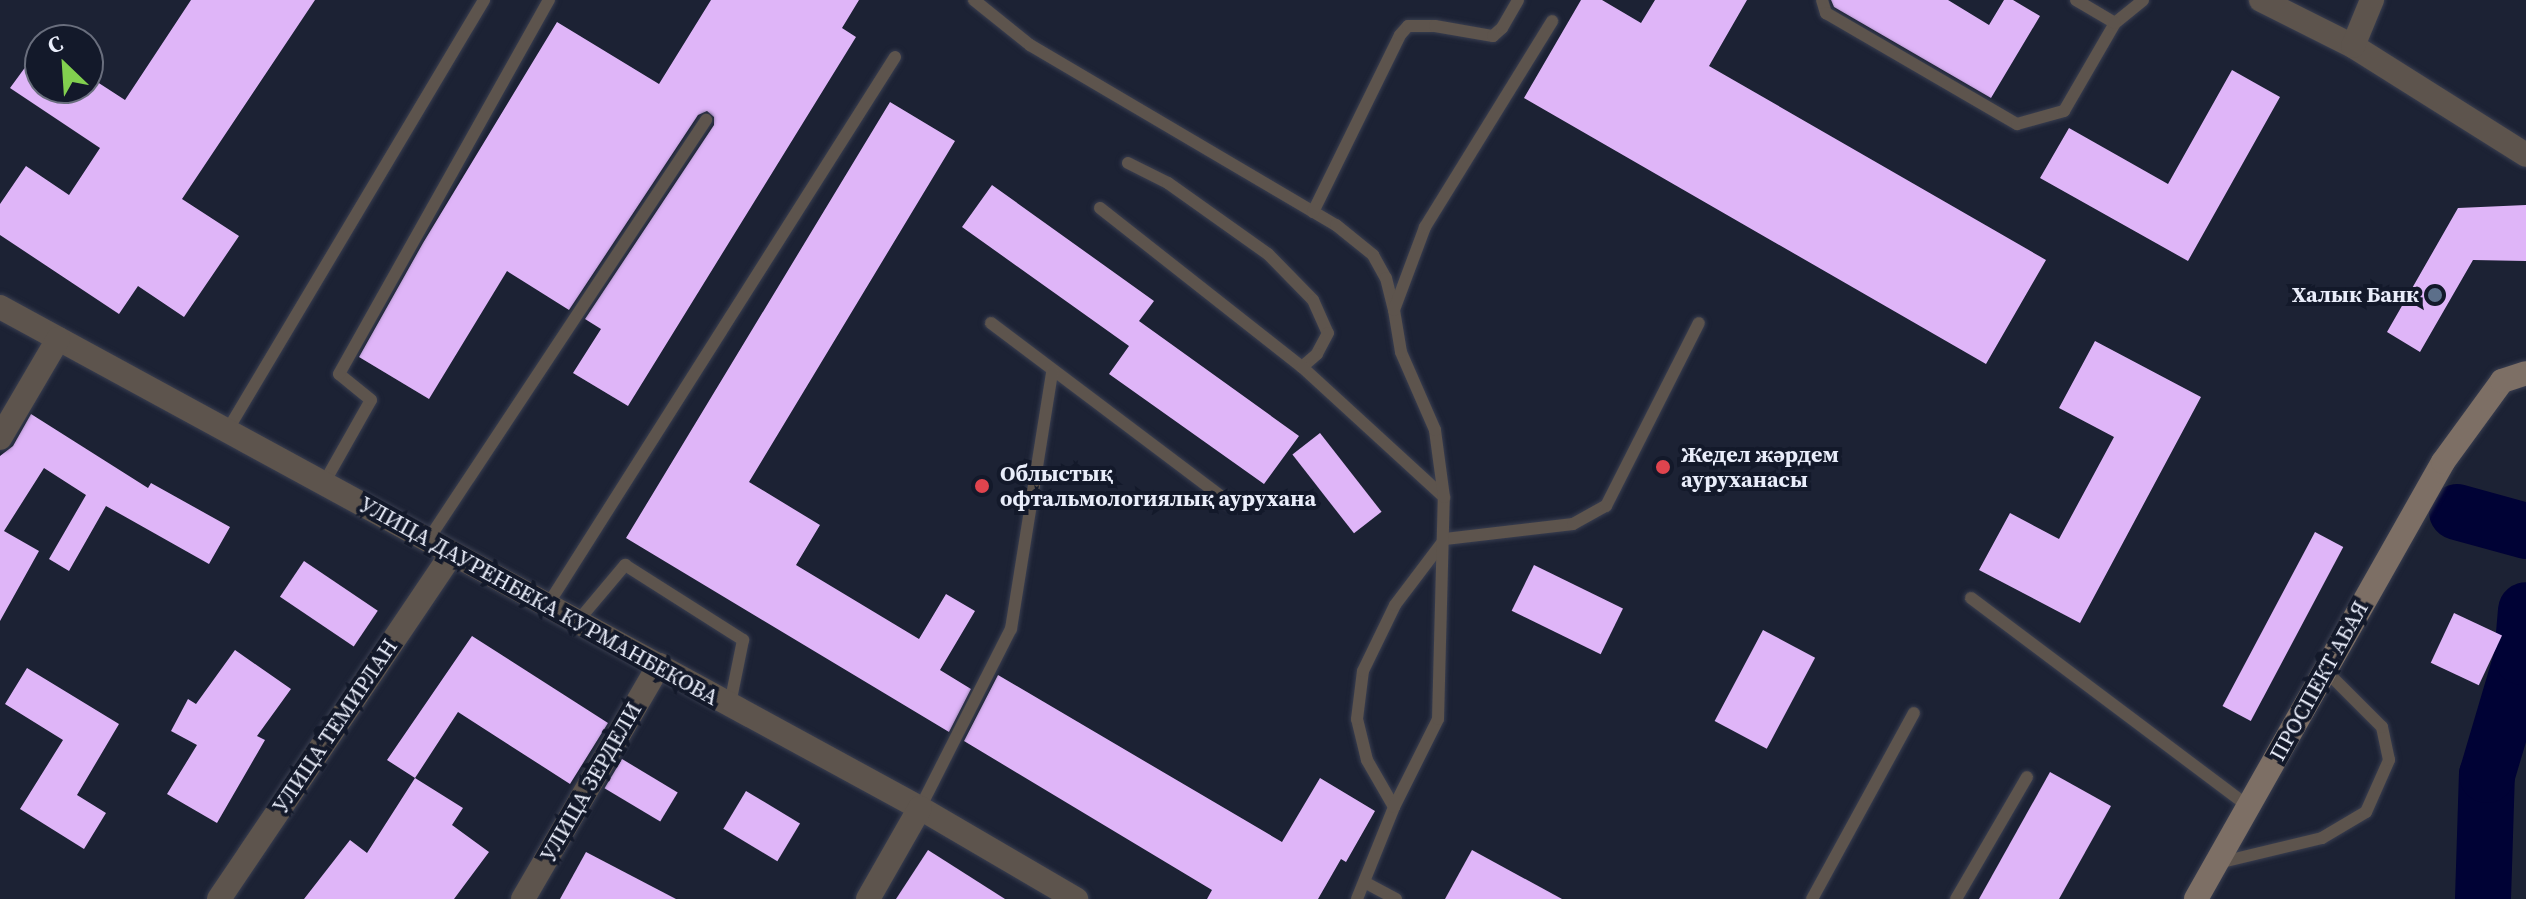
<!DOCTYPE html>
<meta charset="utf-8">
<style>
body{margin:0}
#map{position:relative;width:2526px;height:899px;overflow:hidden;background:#1c2234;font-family:"Source Serif 4",serif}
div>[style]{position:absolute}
.river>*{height:56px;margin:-28px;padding:0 28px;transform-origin:28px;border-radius:28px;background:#000235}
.building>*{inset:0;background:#dfb5f8;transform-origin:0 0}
.roads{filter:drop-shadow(0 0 2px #393e50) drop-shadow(0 0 2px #393e50)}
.lane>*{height:12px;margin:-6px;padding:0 6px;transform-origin:6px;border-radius:6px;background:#5d544d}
.street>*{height:24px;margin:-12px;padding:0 12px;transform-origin:12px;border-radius:12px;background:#5d544d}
.secondary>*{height:24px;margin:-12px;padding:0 12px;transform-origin:12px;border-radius:12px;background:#7d6f65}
.dots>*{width:22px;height:22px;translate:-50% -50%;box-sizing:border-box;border:4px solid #13192a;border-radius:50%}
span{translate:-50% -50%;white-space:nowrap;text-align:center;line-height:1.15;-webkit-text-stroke:8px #13192a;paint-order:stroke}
.poi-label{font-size:22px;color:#e9edfa;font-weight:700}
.right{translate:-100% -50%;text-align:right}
.left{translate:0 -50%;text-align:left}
.street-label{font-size:22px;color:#e9edfa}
.north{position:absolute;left:24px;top:24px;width:80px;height:80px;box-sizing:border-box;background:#13192a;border:2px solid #696e7d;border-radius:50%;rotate:335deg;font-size:22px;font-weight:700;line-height:32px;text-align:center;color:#e9edfa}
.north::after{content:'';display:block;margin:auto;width:28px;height:36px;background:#82d04f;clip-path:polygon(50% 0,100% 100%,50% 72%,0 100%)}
</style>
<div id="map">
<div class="river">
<div style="left:2457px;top:512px;width:72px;rotate:15.4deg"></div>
<div style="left:2483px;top:899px;width:124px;rotate:-88.2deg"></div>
<div style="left:2487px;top:775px;width:123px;rotate:-73.5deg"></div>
<div style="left:2522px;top:657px;width:47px;rotate:-85.1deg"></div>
</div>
<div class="building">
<div style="clip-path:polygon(191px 0,315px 0,182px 199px,239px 236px,184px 317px,138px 286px,119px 314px,0 235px,0 204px,26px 166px,69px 195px,100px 148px,10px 88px,40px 47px,40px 88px,88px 88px,88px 76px,125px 100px)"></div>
<div style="clip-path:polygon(711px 0,859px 0,842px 28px,856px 37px,628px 406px,573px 373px,601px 329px,585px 319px,714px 125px,714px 117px,707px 111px,698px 115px,569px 310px,507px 271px,429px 399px,359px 357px,423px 243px,557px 22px,659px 84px)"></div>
<div style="clip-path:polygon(1581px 0,1602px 0,1641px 23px,1655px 0,1747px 0,1709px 66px,2046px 260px,1986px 364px,1524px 98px)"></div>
<div style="clip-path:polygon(1831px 0,1948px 0,1989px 25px,2004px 0,2013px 0,2040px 16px,1991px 98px,1834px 7px)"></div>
<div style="clip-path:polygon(2232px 70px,2280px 97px,2188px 261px,2040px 178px,2069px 128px,2168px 184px)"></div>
<div style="clip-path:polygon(890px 102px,955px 141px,749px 482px,820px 525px,796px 565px,919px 639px,946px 594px,975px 611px,940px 670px,971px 689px,949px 732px,626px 538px)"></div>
<div style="clip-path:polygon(992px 185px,1154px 301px,1139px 321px,1299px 436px,1264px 484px,1109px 374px,1129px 346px,962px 227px)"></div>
<div style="clip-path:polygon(2526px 205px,2526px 261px,2473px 260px,2420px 352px,2387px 332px,2458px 208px)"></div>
<div style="clip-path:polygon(2095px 341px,2201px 397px,2080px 623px,1979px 570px,2010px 513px,2059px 539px,2114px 437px,2059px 408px)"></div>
<div style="clip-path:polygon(31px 414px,148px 488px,151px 483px,230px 527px,209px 564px,106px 506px,69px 571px,49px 559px,86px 495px,44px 468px,4px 531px,39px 551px,0 621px,0 456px,13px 446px)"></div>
<div style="left:1320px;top:433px;width:100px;height:35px;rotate:52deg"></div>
<div style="left:2315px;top:532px;width:32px;height:197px;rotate:28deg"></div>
<div style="left:304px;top:561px;width:89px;height:43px;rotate:34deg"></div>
<div style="left:1534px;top:565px;width:99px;height:51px;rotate:26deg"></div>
<div style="left:2454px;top:613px;width:53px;height:55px;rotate:25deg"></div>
<div style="left:1763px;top:630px;width:59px;height:103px;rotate:28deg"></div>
<div style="clip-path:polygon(472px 636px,608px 723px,570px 784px,458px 712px,415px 778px,387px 760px)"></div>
<div style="clip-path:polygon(235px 650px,291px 689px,257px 736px,265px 740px,217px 823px,167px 794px,197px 745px,171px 731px,188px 699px,196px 704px)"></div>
<div style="clip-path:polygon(27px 668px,119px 724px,77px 795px,106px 813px,84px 849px,20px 809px,63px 740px,5px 704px)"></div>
<div style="clip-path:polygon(998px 675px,1282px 842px,1320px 778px,1375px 811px,1346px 862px,1341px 859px,1318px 899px,1207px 899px,1212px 890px,964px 741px)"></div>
<div style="left:622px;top:759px;width:65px;height:34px;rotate:31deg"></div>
<div style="clip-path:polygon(2050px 772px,2111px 806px,2059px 899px,1979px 899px)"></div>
<div style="clip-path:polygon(415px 778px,463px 808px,452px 825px,489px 852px,454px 899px,304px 899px,350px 840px,367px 853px)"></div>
<div style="left:746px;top:791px;width:63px;height:44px;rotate:31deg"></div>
<div style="clip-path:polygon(928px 850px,1005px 899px,896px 899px)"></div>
<div style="clip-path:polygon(1472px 850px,1562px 899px,1445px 899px)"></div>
<div style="clip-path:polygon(586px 852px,676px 899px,560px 899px)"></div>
</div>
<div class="roads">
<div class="lane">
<div style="left:974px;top:0;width:72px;rotate:38.8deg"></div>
<div style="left:1030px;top:45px;width:355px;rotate:30.5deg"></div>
<div style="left:1336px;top:225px;width:48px;rotate:39deg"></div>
<div style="left:1373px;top:255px;width:26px;rotate:61deg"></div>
<div style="left:1386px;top:278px;width:33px;rotate:76deg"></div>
<div style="left:1822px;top:0;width:14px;rotate:73deg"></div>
<div style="left:1826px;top:13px;width:221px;rotate:30.2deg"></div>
<div style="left:2017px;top:124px;width:49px;rotate:-15.5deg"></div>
<div style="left:2064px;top:111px;width:102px;rotate:-59.9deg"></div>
<div style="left:2115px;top:23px;width:36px;rotate:-39deg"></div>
<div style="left:2076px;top:0;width:45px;rotate:30.5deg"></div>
<div style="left:1128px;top:163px;width:45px;rotate:26.6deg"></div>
<div style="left:1168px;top:183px;width:123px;rotate:35.4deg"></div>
<div style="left:1268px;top:254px;width:64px;rotate:45.6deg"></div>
<div style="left:1313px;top:300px;width:36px;rotate:66deg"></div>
<div style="left:1328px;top:333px;width:24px;rotate:118deg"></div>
<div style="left:1317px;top:354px;width:20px;rotate:139deg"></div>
<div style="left:1100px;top:208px;width:257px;rotate:38.2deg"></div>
<div style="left:1302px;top:367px;width:193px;rotate:42.5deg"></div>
<div style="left:1313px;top:212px;width:197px;rotate:-63.8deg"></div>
<div style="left:1400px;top:35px;width:12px;rotate:-48deg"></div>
<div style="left:1408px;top:26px;width:27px"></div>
<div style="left:1435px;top:26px;width:59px;rotate:9.8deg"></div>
<div style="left:1493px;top:36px;width:12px;rotate:-42deg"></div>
<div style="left:1502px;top:28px;width:32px;rotate:-60deg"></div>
<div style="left:991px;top:323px;width:299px;rotate:37deg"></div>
<div style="left:227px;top:431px;width:502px;rotate:-59.19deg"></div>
<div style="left:324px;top:483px;width:95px;rotate:-60.5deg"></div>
<div style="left:371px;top:400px;width:41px;rotate:-140.9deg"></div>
<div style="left:339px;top:374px;width:429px;rotate:-60.7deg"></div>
<div style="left:428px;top:540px;width:504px;rotate:-56.5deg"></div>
<div style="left:1971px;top:598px;width:346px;rotate:36.9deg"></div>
<div style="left:547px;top:606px;width:650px;rotate:-57.63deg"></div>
<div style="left:577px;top:622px;width:75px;rotate:-49.9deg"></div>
<div style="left:625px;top:565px;width:140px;rotate:32.4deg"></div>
<div style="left:743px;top:640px;width:65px;rotate:101.5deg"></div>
<div style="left:1394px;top:807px;width:54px;rotate:-119.9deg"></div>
<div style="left:1367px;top:760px;width:42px;rotate:-103.7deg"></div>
<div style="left:1357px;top:719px;width:48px;rotate:-82.9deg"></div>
<div style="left:1363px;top:671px;width:73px;rotate:-64.1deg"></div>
<div style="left:1395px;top:605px;width:83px;rotate:-52.9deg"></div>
<div style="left:1445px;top:539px;width:129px;rotate:-6.7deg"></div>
<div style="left:1573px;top:524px;width:38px;rotate:-29deg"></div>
<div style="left:1606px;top:506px;width:205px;rotate:-63.1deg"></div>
<div style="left:920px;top:808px;width:201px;rotate:-63.1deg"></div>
<div style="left:1011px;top:629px;width:260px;rotate:-80.9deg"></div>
<div style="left:2218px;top:863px;width:107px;rotate:-13.5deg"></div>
<div style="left:2322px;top:838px;width:51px;rotate:-30.6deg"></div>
<div style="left:2366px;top:812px;width:57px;rotate:-66.1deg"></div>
<div style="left:2389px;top:760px;width:34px;rotate:-102deg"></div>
<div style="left:2382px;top:727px;width:81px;rotate:-135deg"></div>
<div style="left:1366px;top:883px;width:34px;rotate:28deg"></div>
<div style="left:1357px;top:899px;width:99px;rotate:-68.1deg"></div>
<div style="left:1394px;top:807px;width:98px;rotate:-63.4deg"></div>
<div style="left:1438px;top:719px;width:222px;rotate:-88.5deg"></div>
<div style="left:1444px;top:497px;width:68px;rotate:-97.7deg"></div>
<div style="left:1435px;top:430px;width:85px;rotate:-113.6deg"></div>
<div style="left:1401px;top:352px;width:43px;rotate:-99.5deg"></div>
<div style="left:1394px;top:310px;width:89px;rotate:-69.5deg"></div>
<div style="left:1425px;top:227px;width:242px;rotate:-58.3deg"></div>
<div style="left:1812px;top:899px;width:212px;rotate:-61.3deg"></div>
<div style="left:1956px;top:899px;width:141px;rotate:-59.8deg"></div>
</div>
<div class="street">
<div style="left:2261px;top:0;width:103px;rotate:26.6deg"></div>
<div style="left:2353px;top:46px;width:204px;rotate:32.2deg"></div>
<div style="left:2353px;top:46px;width:50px;rotate:-67.6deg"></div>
<div style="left:0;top:307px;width:1048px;rotate:28.57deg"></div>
<div style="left:920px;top:808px;width:181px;rotate:30.3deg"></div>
<div style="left:0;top:438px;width:115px;rotate:-59.6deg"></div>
<div style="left:219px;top:899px;width:417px;rotate:-56deg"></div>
<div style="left:523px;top:899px;width:271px;rotate:-59.8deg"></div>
<div style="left:868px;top:899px;width:105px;rotate:-60.3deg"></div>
</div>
<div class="secondary">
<div style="left:2196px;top:899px;width:502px;rotate:-60.52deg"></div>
<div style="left:2443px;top:462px;width:100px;rotate:-53.9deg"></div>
<div style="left:2502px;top:381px;width:25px;rotate:-18deg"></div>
</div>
</div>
<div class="dots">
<div style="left:2435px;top:295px;background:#5c6f8a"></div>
<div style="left:1663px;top:467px;background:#e0444e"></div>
<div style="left:982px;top:486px;background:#e0444e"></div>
</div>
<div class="poi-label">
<span class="right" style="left:2419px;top:295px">Халык Банк</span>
<span class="left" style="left:1681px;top:467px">Жедел жәрдем<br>ауруханасы</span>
<span class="left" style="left:1000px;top:486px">Облыстық<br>офтальмологиялық аурухана</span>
</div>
<div class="street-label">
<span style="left:539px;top:601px;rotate:29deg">УЛИЦА ДАУРЕНБЕКА КУРМАНБЕКОВА</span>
<span style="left:2319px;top:681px;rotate:-61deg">ПРОСПЕКТ АБАЯ</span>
<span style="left:335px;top:726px;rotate:-56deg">УЛИЦА ТЕМИРЛАН</span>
<span style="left:591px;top:782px;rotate:-60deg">УЛИЦА ЗЕРДЕЛИ</span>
</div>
<div class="north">С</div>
</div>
